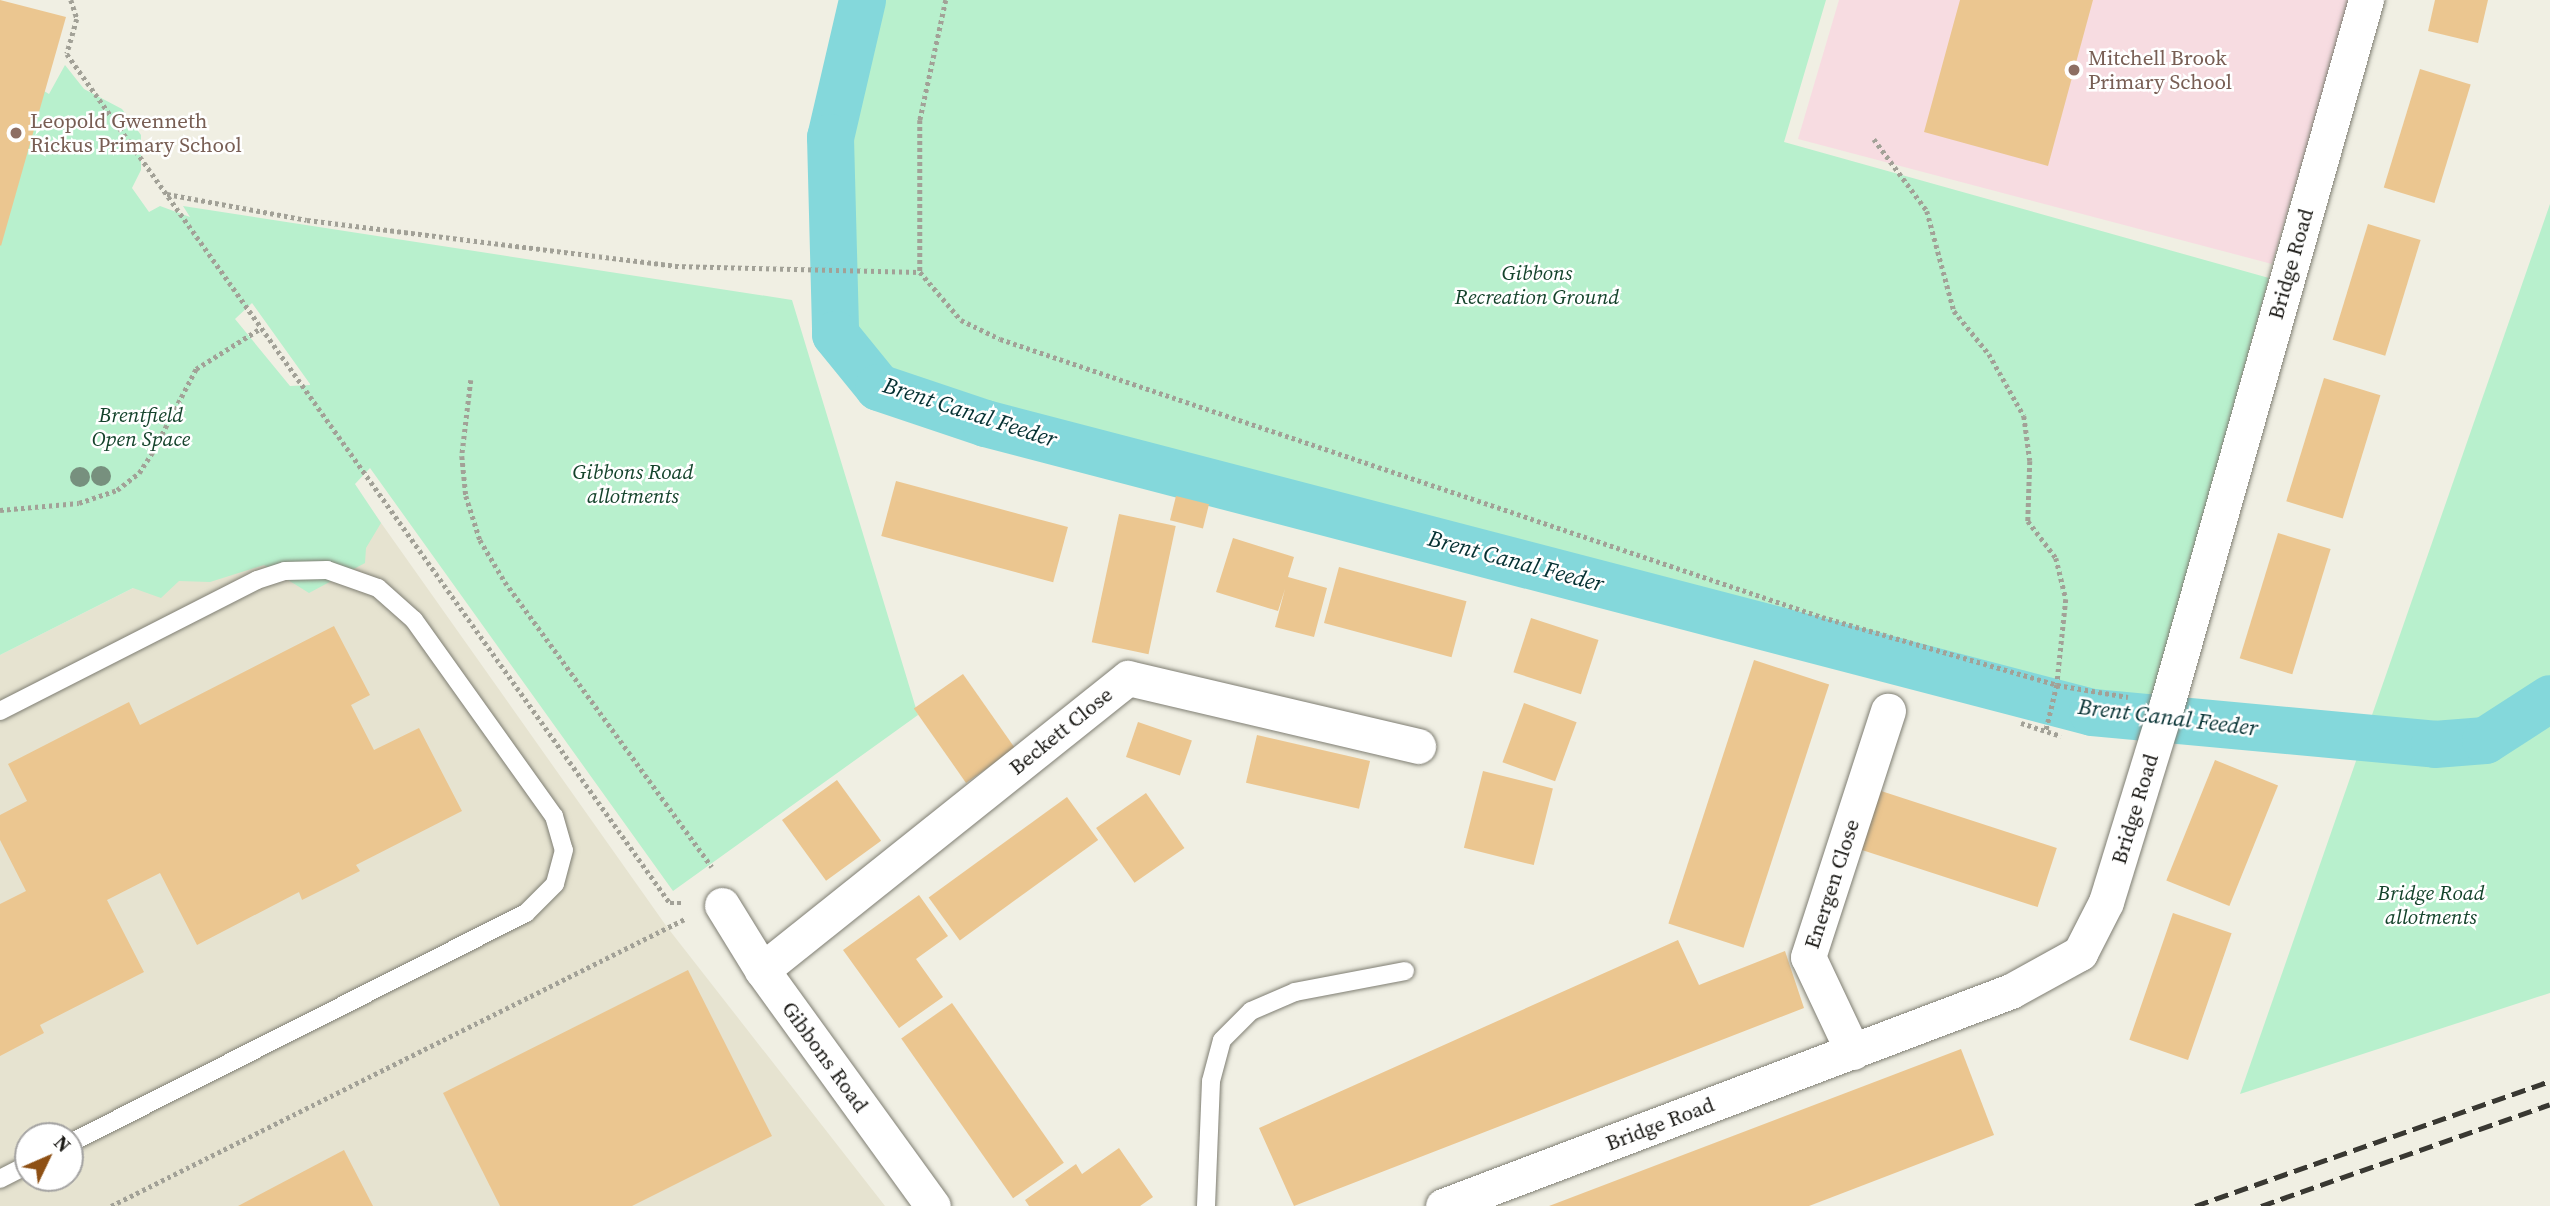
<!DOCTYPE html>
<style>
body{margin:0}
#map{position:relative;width:2550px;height:1206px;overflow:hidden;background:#f0efe3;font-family:"Source Serif 4",serif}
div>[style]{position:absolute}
.built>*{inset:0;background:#e6e3d0}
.education>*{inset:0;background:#f7dce1}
.green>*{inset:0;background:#b8f0cd}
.canal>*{height:47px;margin:-23.5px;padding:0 23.5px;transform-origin:23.5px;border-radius:23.5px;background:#84d8db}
.building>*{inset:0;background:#ebc690;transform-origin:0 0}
.path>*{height:4.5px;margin-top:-2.25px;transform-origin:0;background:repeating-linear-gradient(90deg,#a2a197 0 3.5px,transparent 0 7px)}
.roads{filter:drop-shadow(0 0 2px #7f7e73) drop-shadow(0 0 2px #7f7e73)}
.service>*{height:18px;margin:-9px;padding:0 9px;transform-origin:9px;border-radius:9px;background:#fff}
.minor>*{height:35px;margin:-17.5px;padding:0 17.5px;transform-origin:17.5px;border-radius:17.5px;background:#fff}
.rail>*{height:5px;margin-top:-2.5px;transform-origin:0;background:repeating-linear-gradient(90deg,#393832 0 14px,transparent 0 21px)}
.trees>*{width:20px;height:20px;margin:-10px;border-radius:50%;background:#77907e}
.dots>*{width:19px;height:19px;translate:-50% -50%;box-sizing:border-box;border:4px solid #fff;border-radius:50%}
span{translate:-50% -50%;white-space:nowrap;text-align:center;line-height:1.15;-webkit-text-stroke:5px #fff;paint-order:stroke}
.education-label{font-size:21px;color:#785e54}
.left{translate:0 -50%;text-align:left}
.street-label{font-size:21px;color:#1b1a16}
.park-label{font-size:21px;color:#14432b;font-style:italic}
.water-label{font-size:23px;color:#053032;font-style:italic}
.north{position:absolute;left:14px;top:1122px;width:70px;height:70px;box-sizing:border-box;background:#fff;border:2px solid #a4a3a2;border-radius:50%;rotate:46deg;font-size:19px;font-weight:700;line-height:28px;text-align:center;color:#1b1a16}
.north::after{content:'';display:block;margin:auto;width:24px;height:32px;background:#8e5014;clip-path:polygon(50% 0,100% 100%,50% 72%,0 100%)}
</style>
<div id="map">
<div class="built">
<div style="clip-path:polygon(evenodd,350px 479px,667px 927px,885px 1206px,0 1206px,0 655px,350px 479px,28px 1136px,70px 1136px,70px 1178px,28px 1178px,28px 1136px)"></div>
</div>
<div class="education">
<div style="clip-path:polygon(1839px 0,2350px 0,2272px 264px,1798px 139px)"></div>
</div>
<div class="green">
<div style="clip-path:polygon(874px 0,1826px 0,1784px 142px,2269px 278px,2146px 724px,2079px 723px,866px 401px,847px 313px,842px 136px)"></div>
<div style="clip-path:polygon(evenodd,65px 65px,84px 89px,122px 109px,141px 135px,141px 170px,132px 188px,149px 212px,160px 206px,190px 217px,183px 206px,792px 300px,918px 715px,673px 891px,370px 468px,355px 484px,381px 523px,366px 548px,365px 563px,309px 593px,264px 565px,210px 582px,179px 581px,161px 598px,133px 588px,0 655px,0 220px,44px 91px,49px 94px,65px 65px,252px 303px,310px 384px,310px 385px,290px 386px,235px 319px,252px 303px)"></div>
<div style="clip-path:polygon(2550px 204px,2550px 993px,2240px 1094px)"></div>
</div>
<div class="canal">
<div style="left:862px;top:0;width:141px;rotate:103.1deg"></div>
<div style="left:830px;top:137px;width:197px;rotate:88.5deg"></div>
<div style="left:835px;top:334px;width:68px;rotate:50.9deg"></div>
<div style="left:878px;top:387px;width:113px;rotate:18.6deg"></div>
<div style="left:985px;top:423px;width:1144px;rotate:14.63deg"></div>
<div style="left:2092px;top:712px;width:343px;rotate:5.3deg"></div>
<div style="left:2434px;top:744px;width:51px;rotate:-4.5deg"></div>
<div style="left:2485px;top:740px;width:77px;rotate:-32.9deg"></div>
</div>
<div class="building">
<div style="clip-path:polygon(0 0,66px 17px,1px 246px,0 245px)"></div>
<div style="clip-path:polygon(1960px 0,2093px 0,2048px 166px,1924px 132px)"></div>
<div style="clip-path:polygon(2435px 0,2488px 0,2478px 43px,2428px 31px)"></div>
<div style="left:2420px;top:69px;width:53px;height:124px;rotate:17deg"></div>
<div style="left:2368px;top:224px;width:55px;height:121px;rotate:17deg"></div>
<div style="left:2324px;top:378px;width:59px;height:129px;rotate:17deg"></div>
<div style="left:896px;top:481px;width:178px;height:57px;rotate:15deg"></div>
<div style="left:1176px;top:496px;width:34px;height:25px;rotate:14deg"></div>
<div style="left:1119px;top:514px;width:58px;height:131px;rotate:12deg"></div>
<div style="left:2278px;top:533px;width:55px;height:131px;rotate:17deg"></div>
<div style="clip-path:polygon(1233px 538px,1294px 557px,1288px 577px,1327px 588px,1314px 637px,1275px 627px,1285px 589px,1278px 611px,1216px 592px)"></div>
<div style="left:1339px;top:567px;width:132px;height:58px;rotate:15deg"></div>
<div style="left:1531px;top:618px;width:71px;height:57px;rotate:18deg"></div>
<div style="clip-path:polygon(334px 626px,370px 695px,351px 705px,374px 750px,419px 728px,462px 811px,356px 865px,360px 871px,302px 900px,299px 892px,197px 945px,160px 873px,107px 900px,144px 972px,40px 1025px,44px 1033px,0 1056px,0 904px,26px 891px,0 840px,0 815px,27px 801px,8px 764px,129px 702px,140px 725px)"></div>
<div style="left:1754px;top:660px;width:79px;height:277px;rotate:18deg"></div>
<div style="left:963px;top:674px;width:91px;height:60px;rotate:55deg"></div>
<div style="left:1524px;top:703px;width:56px;height:63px;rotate:20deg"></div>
<div style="left:1138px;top:722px;width:57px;height:37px;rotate:19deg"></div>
<div style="left:1257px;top:735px;width:116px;height:49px;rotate:13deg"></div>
<div style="left:2215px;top:760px;width:68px;height:130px;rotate:22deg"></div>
<div style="left:1483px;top:771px;width:72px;height:79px;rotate:14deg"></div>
<div style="left:837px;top:780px;width:75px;height:68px;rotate:54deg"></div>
<div style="left:1878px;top:790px;width:188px;height:62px;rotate:18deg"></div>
<div style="left:1146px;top:793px;width:67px;height:61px;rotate:55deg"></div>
<div style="left:1067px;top:797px;width:53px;height:171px;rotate:54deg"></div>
<div style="clip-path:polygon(919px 895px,948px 936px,916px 959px,943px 997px,899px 1028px,843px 950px)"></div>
<div style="left:2173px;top:913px;width:62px;height:134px;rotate:19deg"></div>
<div style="clip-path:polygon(1678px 940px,1699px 985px,1785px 951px,1804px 1008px,1294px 1206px,1259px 1128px)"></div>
<div style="clip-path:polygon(688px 970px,772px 1136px,632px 1206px,500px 1206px,443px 1093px)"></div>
<div style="left:952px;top:1003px;width:195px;height:62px;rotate:55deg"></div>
<div style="clip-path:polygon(1961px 1049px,1994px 1135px,1809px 1206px,1549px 1206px)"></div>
<div style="clip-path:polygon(1119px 1148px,1153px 1197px,1140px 1206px,1029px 1206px,1025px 1200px,1076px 1164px,1082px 1174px)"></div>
<div style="clip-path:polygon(344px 1150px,373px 1206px,238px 1206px)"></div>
</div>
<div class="path">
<div style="left:71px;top:0;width:20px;rotate:72deg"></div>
<div style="left:77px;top:19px;width:36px;rotate:106deg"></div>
<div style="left:67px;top:54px;width:1041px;rotate:54.62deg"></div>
<div style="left:670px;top:903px;width:11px"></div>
<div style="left:946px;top:0;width:123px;rotate:102.2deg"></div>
<div style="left:920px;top:120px;width:152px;rotate:90deg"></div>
<div style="left:920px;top:272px;width:63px;rotate:49.5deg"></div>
<div style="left:961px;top:320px;width:43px;rotate:26deg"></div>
<div style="left:1000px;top:339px;width:868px;rotate:18.69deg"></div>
<div style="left:1822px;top:617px;width:245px;rotate:16.1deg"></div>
<div style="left:2057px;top:685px;width:72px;rotate:9.6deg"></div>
<div style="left:1874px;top:139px;width:89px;rotate:53.6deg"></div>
<div style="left:1927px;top:211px;width:104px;rotate:74.9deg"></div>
<div style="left:1954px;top:311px;width:55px;rotate:50.9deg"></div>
<div style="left:1989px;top:354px;width:71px;rotate:60.6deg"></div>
<div style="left:2024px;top:416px;width:45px;rotate:82.4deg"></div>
<div style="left:2030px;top:461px;width:60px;rotate:91.9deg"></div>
<div style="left:2028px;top:521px;width:46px;rotate:52.9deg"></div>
<div style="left:2056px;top:558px;width:42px;rotate:76.3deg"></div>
<div style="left:2066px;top:599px;width:86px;rotate:96deg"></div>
<div style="left:2057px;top:685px;width:47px;rotate:103.4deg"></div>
<div style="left:167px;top:194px;width:142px;rotate:10.5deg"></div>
<div style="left:307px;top:220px;width:371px;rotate:7.1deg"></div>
<div style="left:675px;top:266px;width:245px;rotate:1.4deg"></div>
<div style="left:471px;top:380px;width:77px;rotate:96.8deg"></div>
<div style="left:462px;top:456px;width:40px;rotate:84.3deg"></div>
<div style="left:466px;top:496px;width:46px;rotate:72.3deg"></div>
<div style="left:480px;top:540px;width:49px;rotate:59.2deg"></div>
<div style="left:505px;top:582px;width:352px;rotate:54deg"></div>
<div style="left:0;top:510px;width:79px;rotate:-5.1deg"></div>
<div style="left:79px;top:503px;width:40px;rotate:-18.9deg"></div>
<div style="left:117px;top:490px;width:28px;rotate:-38deg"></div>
<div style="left:139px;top:473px;width:24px;rotate:-57deg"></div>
<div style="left:152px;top:453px;width:95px;rotate:-62.4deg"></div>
<div style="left:196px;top:369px;width:77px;rotate:-32.2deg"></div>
<div style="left:2021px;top:723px;width:42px;rotate:18deg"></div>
<div style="left:111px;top:1206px;width:642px;rotate:-26.57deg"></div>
</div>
<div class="roads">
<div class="service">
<div style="left:0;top:711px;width:288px;rotate:-27deg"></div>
<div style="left:257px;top:580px;width:29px;rotate:-18deg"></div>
<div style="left:285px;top:571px;width:42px;rotate:-1.4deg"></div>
<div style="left:327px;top:570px;width:54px;rotate:19.4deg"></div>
<div style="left:378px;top:588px;width:48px;rotate:41.6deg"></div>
<div style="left:414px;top:620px;width:241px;rotate:54.5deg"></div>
<div style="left:554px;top:816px;width:35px;rotate:74deg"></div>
<div style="left:564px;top:850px;width:35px;rotate:105deg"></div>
<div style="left:555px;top:884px;width:41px;rotate:135deg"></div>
<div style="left:526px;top:913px;width:511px;rotate:153.23deg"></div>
<div style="left:0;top:1179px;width:31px;rotate:-27deg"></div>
<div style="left:1206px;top:1206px;width:125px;rotate:-87.7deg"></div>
<div style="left:1211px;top:1081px;width:42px;rotate:-75deg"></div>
<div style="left:1222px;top:1040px;width:41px;rotate:-45deg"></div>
<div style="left:1251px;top:1011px;width:48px;rotate:-23.4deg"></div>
<div style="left:1295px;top:992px;width:112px;rotate:-10.8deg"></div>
</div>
<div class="minor">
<div style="left:722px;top:905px;width:76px;rotate:58.4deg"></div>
<div style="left:762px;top:970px;width:291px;rotate:54.1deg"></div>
<div style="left:762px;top:970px;width:468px;rotate:-38.6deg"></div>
<div style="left:1128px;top:678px;width:298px;rotate:13.2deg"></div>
<div style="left:1853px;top:1052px;width:105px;rotate:-115.3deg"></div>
<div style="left:1808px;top:957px;width:259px;rotate:-72deg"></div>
<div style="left:1443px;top:1206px;width:607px;rotate:-20.73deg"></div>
<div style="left:2011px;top:991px;width:79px;rotate:-28.8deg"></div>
<div style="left:2080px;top:953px;width:57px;rotate:-63deg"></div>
<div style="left:2106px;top:902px;width:207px;rotate:-72.9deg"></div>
<div style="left:2167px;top:704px;width:732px;rotate:-74.22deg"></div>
</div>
</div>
<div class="rail">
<div style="left:2195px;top:1206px;width:376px;rotate:-19.4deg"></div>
<div style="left:2261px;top:1206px;width:306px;rotate:-19.4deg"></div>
</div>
<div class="trees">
<div style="left:101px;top:476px"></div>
<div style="left:80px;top:477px"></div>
</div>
<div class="dots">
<div style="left:2074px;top:70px;background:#8d6e63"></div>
<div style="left:16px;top:133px;background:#8d6e63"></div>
</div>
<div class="education-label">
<span class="left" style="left:2088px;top:70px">Mitchell Brook<br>Primary School</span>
<span class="left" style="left:30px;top:133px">Leopold Gwenneth<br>Rickus Primary School</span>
</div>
<div class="street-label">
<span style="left:2291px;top:264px;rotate:-74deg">Bridge Road</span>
<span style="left:1061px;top:731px;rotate:-39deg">Beckett Close</span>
<span style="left:2135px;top:809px;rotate:-73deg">Bridge Road</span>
<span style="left:1832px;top:884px;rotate:-72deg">Energen Close</span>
<span style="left:825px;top:1057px;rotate:54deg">Gibbons Road</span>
<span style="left:1660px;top:1124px;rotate:-21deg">Bridge Road</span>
</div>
<div class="park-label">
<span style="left:1537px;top:285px">Gibbons<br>Recreation Ground</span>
<span style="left:141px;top:427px">Brentfield<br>Open Space</span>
<span style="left:633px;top:484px">Gibbons Road<br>allotments</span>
<span style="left:2431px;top:905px">Bridge Road<br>allotments</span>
</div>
<div class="water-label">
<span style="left:970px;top:412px;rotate:18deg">Brent Canal Feeder</span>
<span style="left:1516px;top:561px;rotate:15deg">Brent Canal Feeder</span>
<span style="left:2168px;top:717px;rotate:7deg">Brent Canal Feeder</span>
</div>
<div class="north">N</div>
</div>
